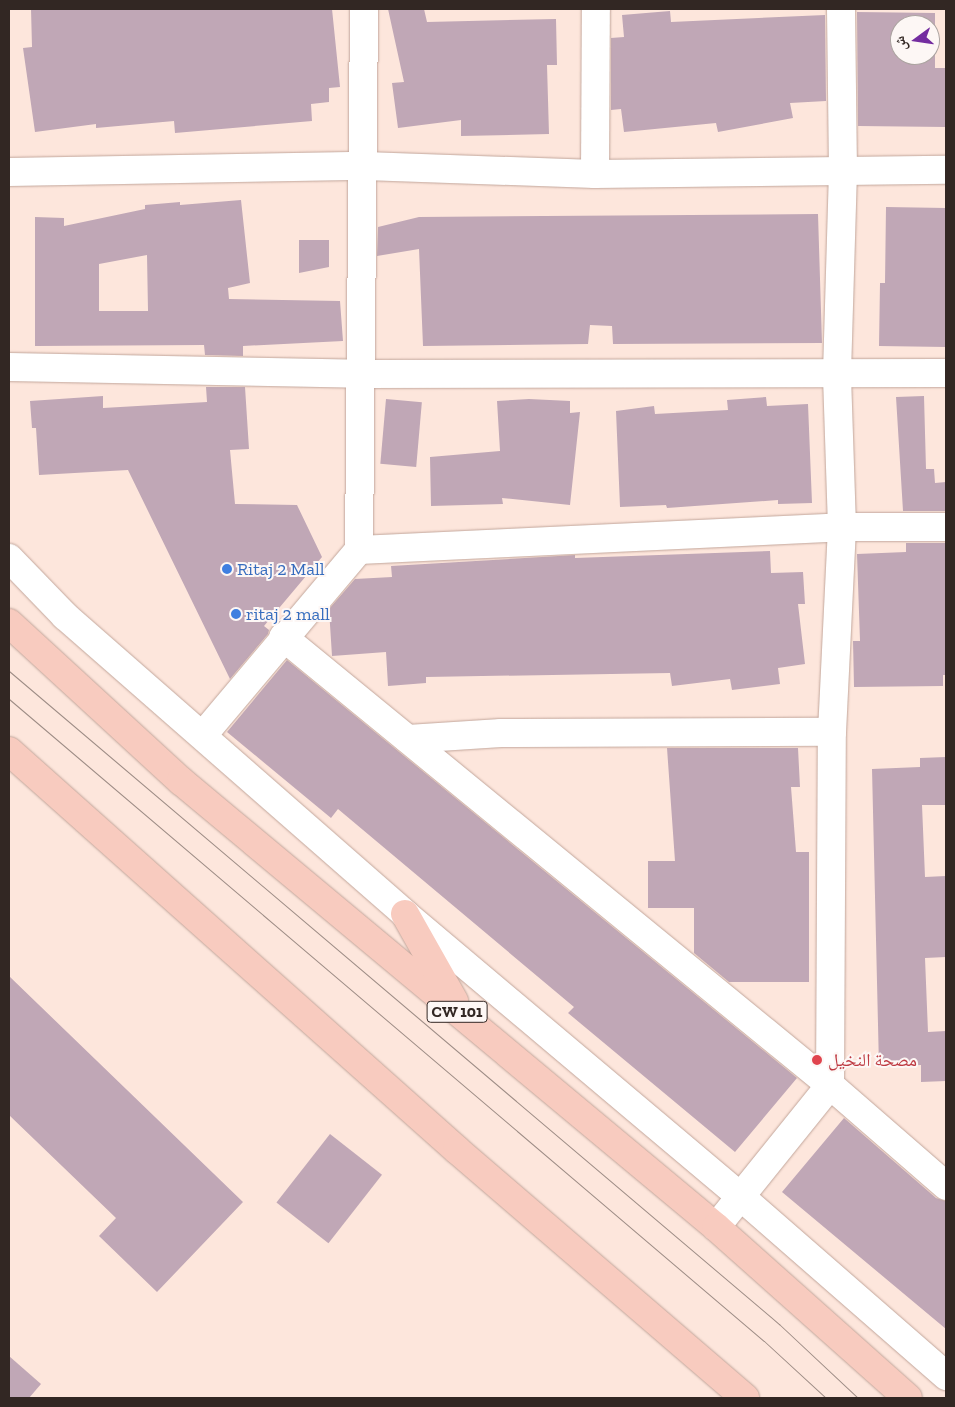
<!DOCTYPE html>
<meta charset="utf-8">
<style>
body{margin:0}
#map{position:relative;width:955px;height:1407px;overflow:hidden;background:#fde6dc;font-family:"Zilla Slab","Noto Naskh Arabic",serif}
div>[style]{position:absolute}
.building>*{inset:0;background:#c0a7b6;transform-origin:0 0}
.roads{filter:drop-shadow(0 0 1px #c2a69b) drop-shadow(0 0 1px #c2a69b)}
.street>*{height:28px;margin:-14px;padding:0 14px;transform-origin:14px;border-radius:14px;background:#fff}
.secondary>*{height:28px;margin:-14px;padding:0 14px;transform-origin:14px;border-radius:14px;background:#fff}
.primary>*{height:28px;margin:-14px;padding:0 14px;transform-origin:14px;border-radius:14px;background:#f8cbbf}
.tram>*{height:1px;margin:-0.5px;padding:0 0.5px;transform-origin:0.5px;border-radius:0.5px;background:#9d8c85}
.dots>*{width:14px;height:14px;translate:-50% -50%;box-sizing:border-box;border:2px solid #fdf7f5;border-radius:50%}
span{translate:-50% -50%;white-space:nowrap;text-align:center;line-height:1.15;-webkit-text-stroke:4px #fdf7f5;paint-order:stroke}
.shield-label span{padding:1px 4px;background:#fdf7f5;border:1px solid;border-radius:4px;-webkit-text-stroke-width:0}
.shield-label{font-size:16px;color:#322723;font-weight:700}
.shop-label{font-size:18px;color:#366cbe}
.left{translate:0 -50%;text-align:left}
.health-label{font-size:18px;color:#be3a42}
.frame{position:absolute;inset:0;border:10px solid #322723;pointer-events:none}
.north{position:absolute;left:890px;top:15px;width:50px;height:50px;box-sizing:border-box;background:#fdf7f5;border:1px solid #aca4a1;border-radius:50%;rotate:256deg;font-size:14px;font-weight:700;line-height:20px;text-align:center;color:#322723}
.north::after{content:'';display:block;margin:auto;width:18px;height:22px;background:#742da0;clip-path:polygon(50% 0,100% 100%,50% 72%,0 100%)}
</style>
<div id="map">
<div class="building">
<div style="clip-path:polygon(31px 9px,332px 9px,340px 87px,329px 88px,329px 102px,311px 104px,312px 121px,175px 133px,174px 121px,96px 128px,96px 124px,35px 132px,23px 48px,32px 47px)"></div>
<div style="clip-path:polygon(388px 9px,424px 9px,427px 22px,556px 19px,557px 65px,547px 65px,549px 134px,461px 136px,461px 120px,398px 128px,392px 83px,404px 82px)"></div>
<div style="clip-path:polygon(670px 11px,671px 22px,825px 15px,826px 101px,790px 103px,793px 118px,718px 132px,716px 123px,624px 132px,621px 109px,611px 110px,611px 38px,624px 37px,622px 15px)"></div>
<div style="clip-path:polygon(evenodd,857px 12px,935px 13px,935px 68px,946px 68px,946px 127px,858px 126px,857px 12px,900px 25px,930px 25px,930px 55px,900px 55px,900px 25px)"></div>
<div style="clip-path:polygon(evenodd,241px 200px,250px 283px,228px 288px,229px 299px,340px 301px,343px 341px,243px 346px,243px 356px,205px 355px,204px 345px,35px 346px,35px 217px,64px 218px,64px 226px,145px 209px,145px 205px,180px 202px,180px 205px,241px 200px,147px 255px,148px 311px,99px 311px,99px 264px,147px 255px)"></div>
<div style="clip-path:polygon(886px 207px,946px 208px,946px 347px,879px 346px,880px 283px,885px 283px)"></div>
<div style="clip-path:polygon(818px 214px,822px 343px,613px 344px,612px 326px,590px 325px,588px 344px,423px 346px,419px 249px,377px 256px,378px 227px,419px 217px)"></div>
<div style="clip-path:polygon(299px 240px,329px 240px,329px 267px,299px 273px)"></div>
<div style="clip-path:polygon(206px 387px,245px 387px,249px 449px,230px 450px,235px 504px,297px 505px,322px 557px,264px 626px,269px 630px,268px 634px,230px 679px,128px 470px,39px 475px,36px 428px,32px 428px,30px 401px,103px 396px,103px 408px,207px 402px)"></div>
<div style="clip-path:polygon(924px 396px,926px 469px,934px 469px,935px 483px,946px 482px,946px 511px,903px 511px,896px 397px)"></div>
<div style="clip-path:polygon(766px 397px,767px 406px,808px 404px,812px 503px,778px 504px,778px 500px,667px 508px,666px 505px,620px 507px,616px 411px,654px 406px,655px 414px,728px 410px,727px 400px)"></div>
<div style="left:386px;top:399px;width:36px;height:65px;rotate:5deg"></div>
<div style="clip-path:polygon(529px 399px,570px 401px,570px 413px,580px 412px,570px 505px,502px 498px,503px 504px,431px 506px,430px 457px,500px 451px,497px 401px)"></div>
<div style="clip-path:polygon(906px 543px,946px 543px,946px 675px,943px 675px,943px 686px,854px 687px,853px 641px,860px 641px,857px 554px,906px 552px)"></div>
<div style="clip-path:polygon(770px 551px,771px 573px,803px 572px,805px 604px,798px 604px,805px 664px,778px 668px,780px 684px,732px 690px,730px 679px,672px 686px,670px 673px,426px 677px,426px 683px,388px 686px,386px 652px,332px 656px,329px 609px,355px 579px,392px 577px,391px 566px,575px 555px,575px 558px)"></div>
<div style="clip-path:polygon(287px 660px,797px 1078px,735px 1152px,568px 1013px,574px 1007px,338px 809px,331px 818px,227px 732px)"></div>
<div style="clip-path:polygon(667px 748px,798px 748px,800px 787px,791px 787px,796px 852px,809px 852px,809px 982px,729px 982px,694px 953px,694px 908px,648px 908px,648px 861px,675px 861px)"></div>
<div style="clip-path:polygon(946px 757px,946px 805px,922px 805px,925px 877px,946px 876px,946px 957px,925px 958px,928px 1032px,946px 1031px,946px 1081px,921px 1082px,921px 1065px,879px 1067px,872px 769px,920px 767px,920px 758px)"></div>
<div style="clip-path:polygon(9px 976px,243px 1202px,157px 1292px,99px 1236px,116px 1218px,9px 1115px)"></div>
<div style="clip-path:polygon(844px 1118px,936px 1198px,946px 1201px,946px 1329px,782px 1192px)"></div>
<div style="left:330px;top:1134px;width:66px;height:87px;rotate:38deg"></div>
<div style="clip-path:polygon(9px 1356px,41px 1384px,29px 1398px,9px 1398px)"></div>
</div>
<div class="roads">
<div class="street">
<div style="left:595px;top:174px;width:165px;rotate:-89.7deg"></div>
<div style="left:9px;top:367px;width:351px;rotate:1.1deg"></div>
<div style="left:360px;top:374px;width:586px;rotate:-0.1deg"></div>
<div style="left:359px;top:550px;width:484px;rotate:-2.7deg"></div>
<div style="left:842px;top:527px;width:104px"></div>
<div style="left:9px;top:558px;width:81px;rotate:46deg"></div>
<div style="left:65px;top:616px;width:452px;rotate:41.2deg"></div>
<div style="left:405px;top:914px;width:438px;rotate:40.1deg"></div>
<div style="left:740px;top:1196px;width:274px;rotate:41.1deg"></div>
<div style="left:283px;top:637px;width:707px;rotate:39.32deg"></div>
<div style="left:830px;top:1085px;width:154px;rotate:41deg"></div>
<div style="left:408px;top:739px;width:93px;rotate:-3.7deg"></div>
<div style="left:501px;top:733px;width:331px;rotate:-0.2deg"></div>
<div style="left:716px;top:1227px;width:182px;rotate:-51.2deg"></div>
<div style="left:830px;top:1085px;width:353px;rotate:-89.7deg"></div>
<div style="left:832px;top:732px;width:205px;rotate:-87.2deg"></div>
<div style="left:842px;top:527px;width:154px;rotate:-91.9deg"></div>
<div style="left:837px;top:373px;width:201px;rotate:-88.3deg"></div>
<div style="left:843px;top:172px;width:163px;rotate:-90.7deg"></div>
</div>
<div class="secondary">
<div style="left:9px;top:172px;width:356px;rotate:-1deg"></div>
<div style="left:365px;top:166px;width:230px;rotate:2deg"></div>
<div style="left:595px;top:174px;width:351px;rotate:-0.7deg"></div>
<div style="left:203px;top:735px;width:242px;rotate:-49.9deg"></div>
<div style="left:359px;top:550px;width:541px;rotate:-89.47deg"></div>
</div>
<div class="primary">
<div style="left:9px;top:623px;width:234px;rotate:42.6deg"></div>
<div style="left:181px;top:781px;width:697px;rotate:39.82deg"></div>
<div style="left:716px;top:1227px;width:257px;rotate:41.7deg"></div>
<div style="left:9px;top:751px;width:600px;rotate:41.69deg"></div>
<div style="left:457px;top:1150px;width:380px;rotate:40.7deg"></div>
<div style="left:405px;top:914px;width:100px;rotate:60.6deg"></div>
</div>
</div>
<div class="tram">
<div style="left:9px;top:671px;width:1010px;rotate:40.3deg"></div>
<div style="left:779px;top:1324px;width:108px;rotate:43.1deg"></div>
<div style="left:9px;top:699px;width:991px;rotate:40.38deg"></div>
<div style="left:764px;top:1341px;width:84px;rotate:42.6deg"></div>
</div>
<div class="dots">
<div style="left:227px;top:569px;background:#3f7fe0"></div>
<div style="left:236px;top:614px;background:#3f7fe0"></div>
<div style="left:817px;top:1060px;background:#e0444e"></div>
</div>
<div class="shield-label">
<span style="left:457px;top:1012px">CW 101</span>
</div>
<div class="shop-label">
<span class="left" style="left:237px;top:569px">Ritaj 2 Mall</span>
<span class="left" style="left:246px;top:614px">ritaj 2 mall</span>
</div>
<div class="health-label">
<span class="left" style="left:828px;top:1060px">مصحة النخيل</span>
</div>
<div class="frame"></div>
<div class="north">ش</div>
</div>
